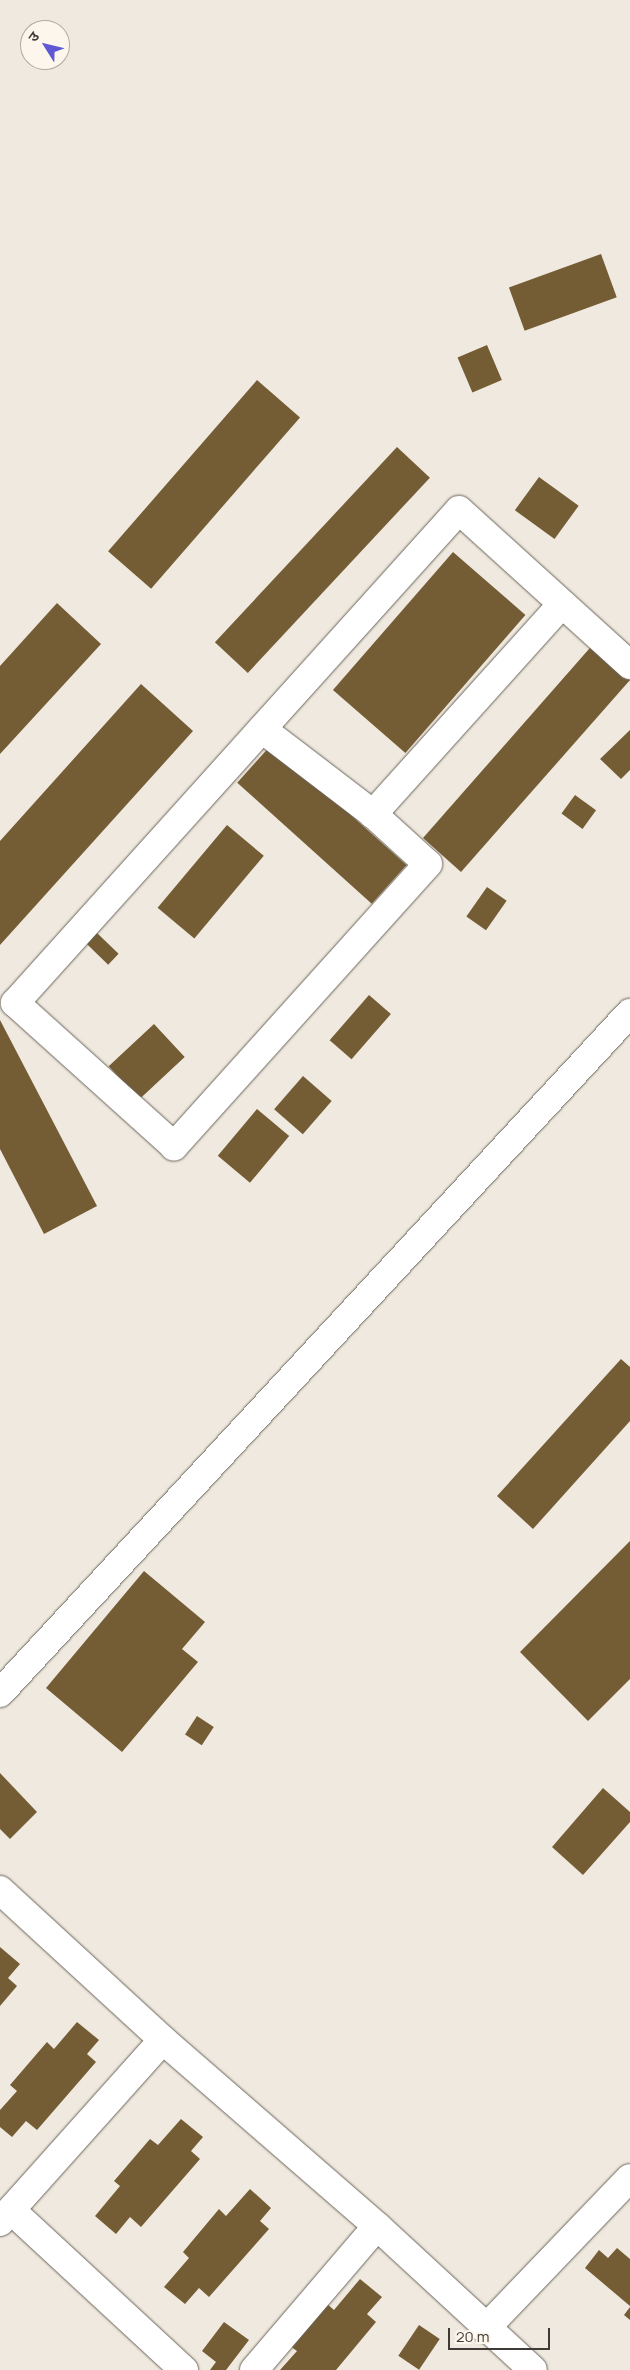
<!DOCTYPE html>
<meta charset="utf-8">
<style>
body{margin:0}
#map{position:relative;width:630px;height:2370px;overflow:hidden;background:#f0e9df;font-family:Manrope,"Noto Sans Devanagari",sans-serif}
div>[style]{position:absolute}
.building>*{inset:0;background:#745c34;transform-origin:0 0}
.roads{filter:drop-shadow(0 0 1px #6b655c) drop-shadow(0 0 1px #6b655c)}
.minor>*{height:28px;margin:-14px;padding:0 14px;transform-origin:14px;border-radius:14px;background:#fff}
.tertiary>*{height:28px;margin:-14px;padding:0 14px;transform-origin:14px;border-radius:14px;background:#fff}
span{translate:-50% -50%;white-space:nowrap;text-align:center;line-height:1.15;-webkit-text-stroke:5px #fdf6ec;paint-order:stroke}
.north{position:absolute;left:20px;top:20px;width:50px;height:50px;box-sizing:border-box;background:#fdf6ec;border:1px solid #b1aba4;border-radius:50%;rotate:306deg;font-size:14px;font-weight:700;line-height:20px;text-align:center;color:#3e3b37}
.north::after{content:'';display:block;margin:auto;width:18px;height:22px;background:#5f5ad3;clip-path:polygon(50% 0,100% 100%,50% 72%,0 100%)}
.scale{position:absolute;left:448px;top:2328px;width:102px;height:22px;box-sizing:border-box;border:2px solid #3e3b37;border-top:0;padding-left:6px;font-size:15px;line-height:18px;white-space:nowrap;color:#3e3b37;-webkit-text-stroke:4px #fdf6ec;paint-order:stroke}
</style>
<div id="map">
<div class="building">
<div style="left:601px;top:254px;width:46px;height:98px;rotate:70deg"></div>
<div style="left:487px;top:345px;width:38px;height:32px;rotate:67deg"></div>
<div style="left:257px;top:380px;width:57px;height:227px;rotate:41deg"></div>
<div style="left:397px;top:447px;width:45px;height:267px;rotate:43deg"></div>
<div style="left:539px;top:477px;width:49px;height:41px;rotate:36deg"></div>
<div style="left:453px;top:552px;width:96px;height:183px;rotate:41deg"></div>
<div style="clip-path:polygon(57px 603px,101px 644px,0 754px,0 666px)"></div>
<div style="clip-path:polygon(596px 641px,630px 671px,630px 680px,461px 872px,423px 838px)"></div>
<div style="clip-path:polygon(141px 684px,193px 731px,0 945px,0 841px)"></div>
<div style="clip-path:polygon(630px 730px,630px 770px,621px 779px,600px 759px)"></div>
<div style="left:272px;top:744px;width:181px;height:52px;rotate:42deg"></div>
<div style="left:575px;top:795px;width:26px;height:23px;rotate:36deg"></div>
<div style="left:227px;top:825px;width:48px;height:108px;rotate:40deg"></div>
<div style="left:487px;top:887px;width:24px;height:36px;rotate:35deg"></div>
<div style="left:97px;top:933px;width:30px;height:15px;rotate:44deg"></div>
<div style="left:369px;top:995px;width:29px;height:60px;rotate:41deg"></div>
<div style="clip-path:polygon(0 1020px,97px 1206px,44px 1234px,0 1149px)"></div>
<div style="left:154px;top:1024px;width:45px;height:62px;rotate:47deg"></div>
<div style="left:303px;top:1076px;width:38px;height:44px;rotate:41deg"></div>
<div style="left:257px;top:1109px;width:42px;height:61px;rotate:40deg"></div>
<div style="clip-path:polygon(621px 1359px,630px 1367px,630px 1421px,533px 1529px,497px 1496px)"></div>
<div style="clip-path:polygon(630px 1541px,630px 1679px,588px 1721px,520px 1652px)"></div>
<div style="clip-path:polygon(144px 1571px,205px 1622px,182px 1649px,198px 1662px,122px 1752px,46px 1688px)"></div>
<div style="left:197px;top:1716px;width:20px;height:22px;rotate:33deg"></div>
<div style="clip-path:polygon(0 1773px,37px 1812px,10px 1839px,0 1829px)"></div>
<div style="clip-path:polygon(603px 1788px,630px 1812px,630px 1822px,583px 1875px,552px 1847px)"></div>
<div style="clip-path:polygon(0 1947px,20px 1964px,8px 1978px,17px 1986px,0 2006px)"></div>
<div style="clip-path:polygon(77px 2022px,99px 2040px,87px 2054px,96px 2062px,37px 2130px,26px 2121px,12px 2137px,0 2127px,0 2110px,17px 2091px,10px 2085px,47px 2042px,54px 2049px)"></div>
<div style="clip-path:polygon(181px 2119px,203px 2137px,191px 2151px,200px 2159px,141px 2227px,130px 2217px,116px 2234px,95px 2216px,120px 2186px,114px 2181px,150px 2139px,158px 2145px)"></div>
<div style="clip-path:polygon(250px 2189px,271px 2208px,260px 2221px,269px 2229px,209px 2297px,199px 2288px,185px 2304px,164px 2287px,189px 2258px,183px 2252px,219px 2209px,226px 2216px)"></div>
<div style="clip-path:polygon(617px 2248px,630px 2259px,630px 2306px,585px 2268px,599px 2250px,608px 2258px)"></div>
<div style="clip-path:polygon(360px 2279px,382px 2297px,367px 2314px,376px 2322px,336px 2370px,280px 2370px,297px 2351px,290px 2346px,326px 2303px,334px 2310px)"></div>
<div style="clip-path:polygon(630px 2307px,630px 2320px,624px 2315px)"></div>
<div style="clip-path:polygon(224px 2322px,249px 2340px,226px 2370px,210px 2370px,216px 2362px,202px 2351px)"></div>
<div style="left:419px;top:2325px;width:25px;height:37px;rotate:34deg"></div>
</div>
<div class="roads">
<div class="minor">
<div style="left:562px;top:604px;width:283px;rotate:132deg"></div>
<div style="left:373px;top:814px;width:74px;rotate:42.3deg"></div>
<div style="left:428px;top:864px;width:380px;rotate:132deg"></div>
<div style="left:174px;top:1146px;width:214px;rotate:-138deg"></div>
<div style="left:15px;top:1003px;width:663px;rotate:-47.99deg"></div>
<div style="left:459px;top:510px;width:231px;rotate:42.2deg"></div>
<div style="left:262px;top:729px;width:140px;rotate:37.4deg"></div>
<div style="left:0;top:1890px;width:222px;rotate:42.6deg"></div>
<div style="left:163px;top:2040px;width:284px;rotate:41deg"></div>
<div style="left:377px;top:2226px;width:212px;rotate:42.7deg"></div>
<div style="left:11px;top:2210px;width:236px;rotate:42.8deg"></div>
<div style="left:0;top:2222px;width:244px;rotate:-48.2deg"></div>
<div style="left:485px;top:2329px;width:209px;rotate:-46.2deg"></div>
<div style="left:254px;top:2370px;width:189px;rotate:-49.5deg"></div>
</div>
<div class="tertiary">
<div style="left:0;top:1693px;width:927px;rotate:-47.19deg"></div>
</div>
</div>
<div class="north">उ</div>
<div class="scale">20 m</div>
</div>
